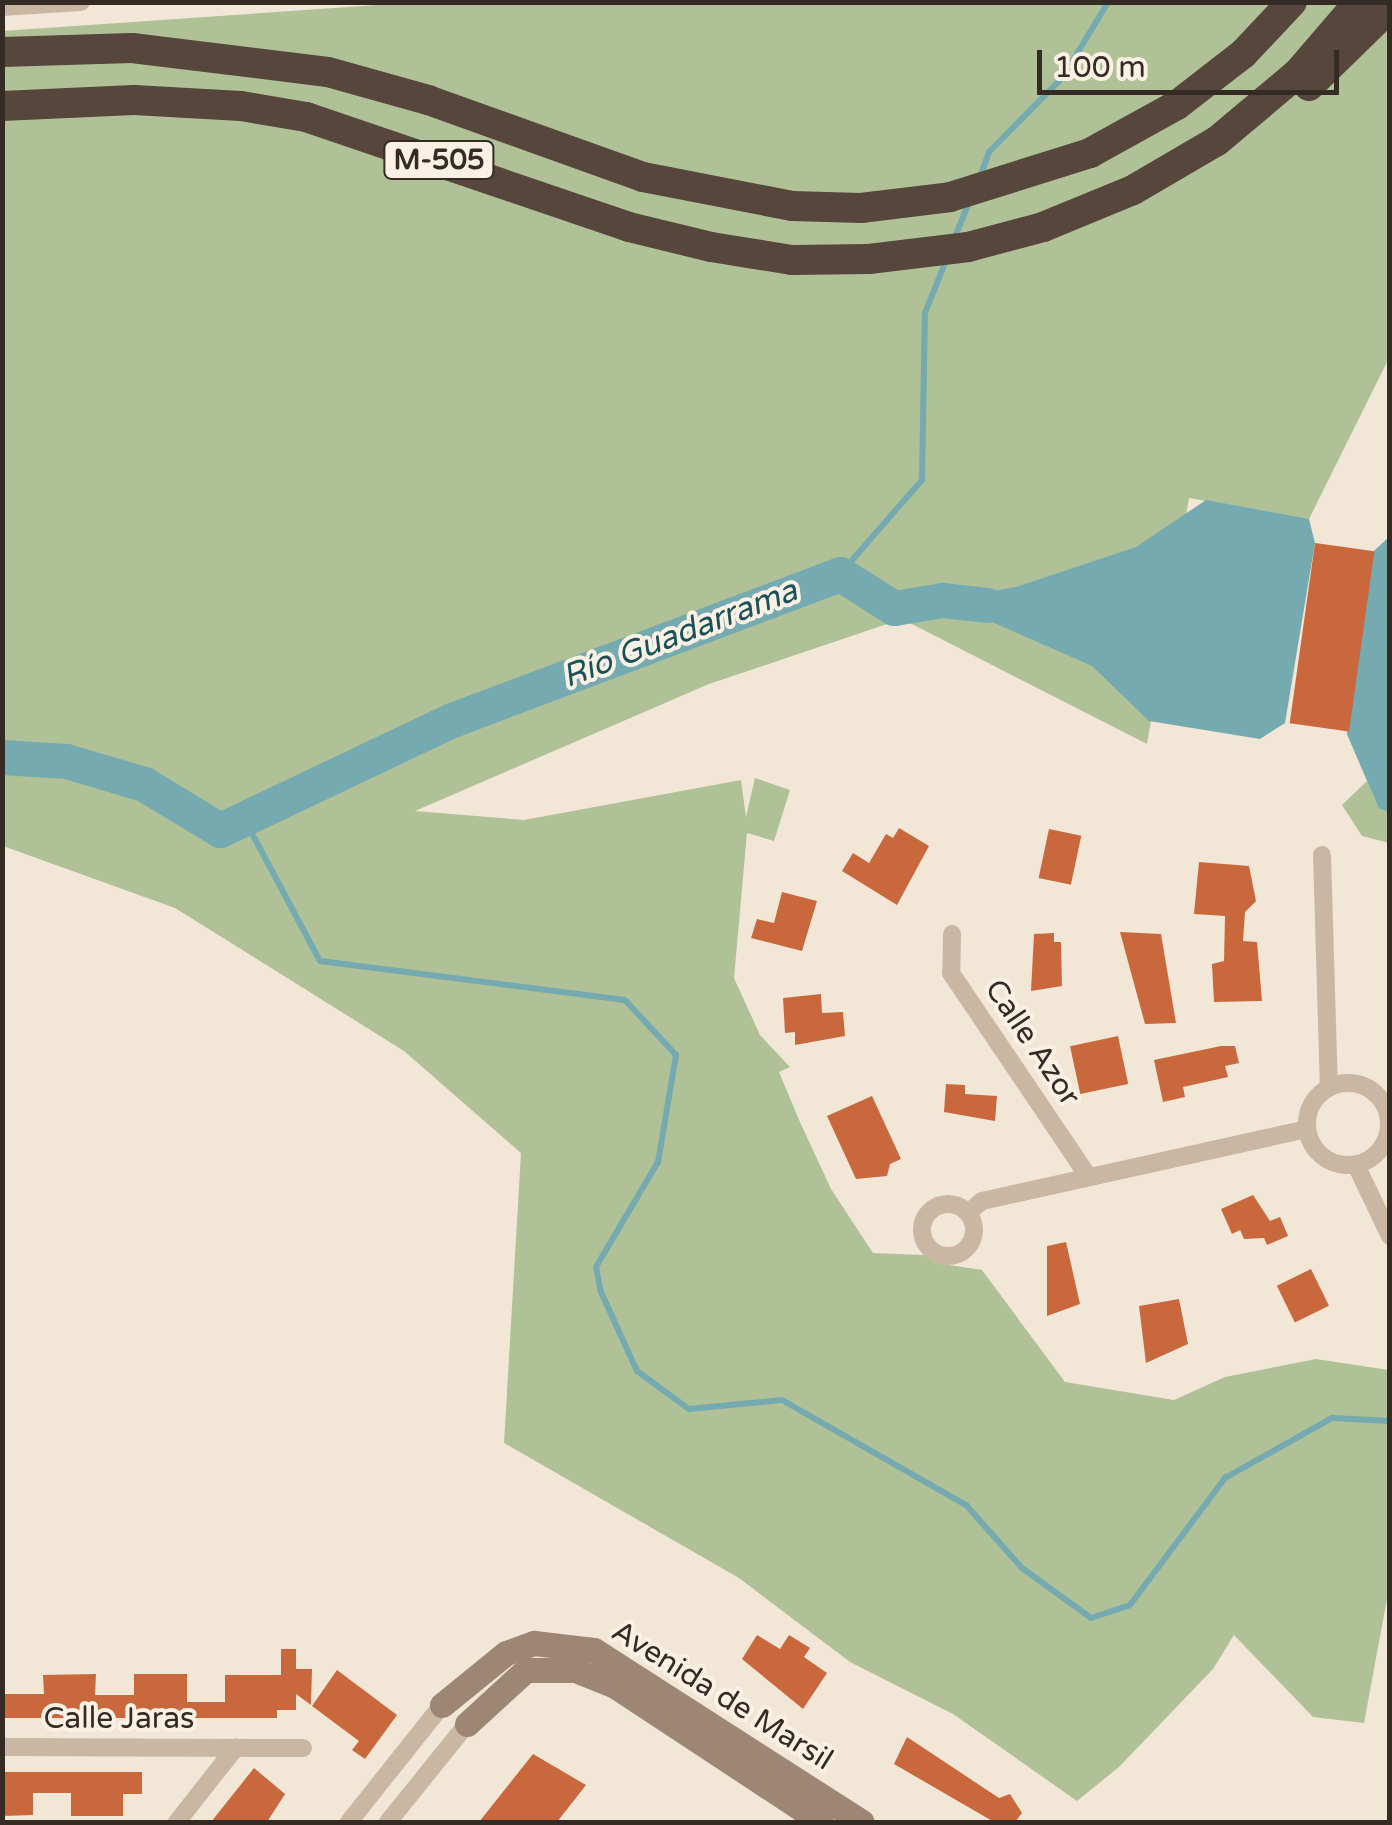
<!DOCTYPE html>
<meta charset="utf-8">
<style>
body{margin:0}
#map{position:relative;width:1392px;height:1825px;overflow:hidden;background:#f2e7d7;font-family:"Varela Round",sans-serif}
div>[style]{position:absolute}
.green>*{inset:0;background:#b0c197}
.water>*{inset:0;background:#75aab0}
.stream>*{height:6px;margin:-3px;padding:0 3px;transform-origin:3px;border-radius:3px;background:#75aab0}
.river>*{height:35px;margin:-17.5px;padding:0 17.5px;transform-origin:17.5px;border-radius:17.5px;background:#75aab0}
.building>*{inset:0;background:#ca683d;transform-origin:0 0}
.street>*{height:18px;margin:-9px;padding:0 9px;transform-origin:9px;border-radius:9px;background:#cab7a3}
.street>.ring{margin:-9px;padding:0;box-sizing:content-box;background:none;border:18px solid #cab7a3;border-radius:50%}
.secondary>*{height:25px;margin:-12.5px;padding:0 12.5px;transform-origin:12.5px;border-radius:12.5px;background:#9e8675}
.highway>*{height:30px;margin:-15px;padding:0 15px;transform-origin:15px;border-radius:15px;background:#56463c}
span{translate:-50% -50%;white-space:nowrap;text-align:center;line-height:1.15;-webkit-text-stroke:8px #faf1e4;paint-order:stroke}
.shield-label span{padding:2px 8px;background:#faf1e4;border:2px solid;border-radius:8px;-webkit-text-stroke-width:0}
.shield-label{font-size:28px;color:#352b25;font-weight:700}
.street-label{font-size:30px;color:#352b25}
.water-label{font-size:32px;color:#1a5057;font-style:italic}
.frame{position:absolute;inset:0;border:5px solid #352b25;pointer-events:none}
.scale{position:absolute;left:1037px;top:50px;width:302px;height:45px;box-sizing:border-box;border:5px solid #352b25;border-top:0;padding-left:12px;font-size:30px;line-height:35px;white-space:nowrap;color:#352b25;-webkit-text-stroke:8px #faf1e4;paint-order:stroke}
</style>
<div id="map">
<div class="green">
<div style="clip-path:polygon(421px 2px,1389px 3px,1389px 358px,1309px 519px,1189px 498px,1147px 744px,902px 619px,709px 684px,415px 811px,524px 820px,741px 780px,746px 817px,755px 778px,790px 790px,774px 841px,747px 833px,734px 978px,760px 1035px,790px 1067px,779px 1072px,800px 1122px,831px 1189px,873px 1253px,924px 1255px,936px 1263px,982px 1270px,1065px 1382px,1174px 1400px,1225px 1377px,1316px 1359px,1389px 1370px,1389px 1588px,1364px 1723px,1313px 1717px,1234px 1635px,1213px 1669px,1119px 1767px,1077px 1801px,953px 1714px,850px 1662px,739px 1578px,504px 1443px,521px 1153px,404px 1051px,175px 908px,3px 846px,2px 31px)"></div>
<div style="clip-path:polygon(1389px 537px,1389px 843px,1362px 836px,1342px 805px,1367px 781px,1347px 734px,1374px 551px)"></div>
</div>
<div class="water">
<div style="clip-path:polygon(1206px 500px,1309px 519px,1315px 543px,1285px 723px,1260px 739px,1149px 721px,1092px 666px,942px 600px,1016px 587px,1136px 547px)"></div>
<div style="clip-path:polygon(1389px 537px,1389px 812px,1379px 808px,1347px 734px,1374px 551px)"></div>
</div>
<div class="stream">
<div style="left:980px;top:177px;width:27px;rotate:-70deg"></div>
<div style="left:989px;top:152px;width:105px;rotate:-45.4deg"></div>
<div style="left:1063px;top:77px;width:87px;rotate:-59deg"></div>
<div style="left:955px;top:237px;width:38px;rotate:-68deg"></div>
<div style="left:840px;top:574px;width:125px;rotate:-48.9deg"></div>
<div style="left:922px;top:480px;width:167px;rotate:-89deg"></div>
<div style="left:925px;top:313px;width:59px;rotate:-68.2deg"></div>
<div style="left:246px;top:822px;width:157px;rotate:62deg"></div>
<div style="left:320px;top:961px;width:307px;rotate:7.3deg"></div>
<div style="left:625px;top:1000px;width:75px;rotate:47.2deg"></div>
<div style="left:676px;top:1055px;width:109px;rotate:99.5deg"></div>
<div style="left:658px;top:1162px;width:122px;rotate:120.6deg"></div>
<div style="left:596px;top:1267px;width:25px;rotate:79deg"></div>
<div style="left:601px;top:1292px;width:87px;rotate:65.5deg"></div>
<div style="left:637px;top:1371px;width:64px;rotate:36.2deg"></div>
<div style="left:689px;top:1409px;width:93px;rotate:-5.5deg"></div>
<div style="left:782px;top:1400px;width:212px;rotate:29.7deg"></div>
<div style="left:966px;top:1505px;width:84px;rotate:48.4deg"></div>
<div style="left:1022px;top:1568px;width:85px;rotate:35.9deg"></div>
<div style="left:1091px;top:1618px;width:41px;rotate:-18.4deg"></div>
<div style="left:1130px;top:1605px;width:159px;rotate:-53.2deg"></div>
<div style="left:1225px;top:1478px;width:123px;rotate:-29.3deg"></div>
<div style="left:1332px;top:1418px;width:58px;rotate:3deg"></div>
</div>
<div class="river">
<div style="left:2px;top:757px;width:64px;rotate:3.6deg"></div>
<div style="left:66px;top:761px;width:81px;rotate:16.4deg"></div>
<div style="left:144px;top:784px;width:89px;rotate:31.2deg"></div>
<div style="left:220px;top:830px;width:257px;rotate:-25.4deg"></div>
<div style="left:452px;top:720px;width:415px;rotate:-20.6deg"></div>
<div style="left:840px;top:574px;width:64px;rotate:32.2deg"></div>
<div style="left:894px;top:608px;width:49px;rotate:-9.5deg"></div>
<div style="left:942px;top:600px;width:45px;rotate:6.3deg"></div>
</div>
<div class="building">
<div style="left:1315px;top:543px;width:60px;height:182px;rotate:8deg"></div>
<div style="clip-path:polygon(899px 828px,929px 846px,897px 905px,842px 871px,853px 853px,869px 863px,886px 834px,893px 838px)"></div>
<div style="left:1049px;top:829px;width:33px;height:50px;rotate:12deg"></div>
<div style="clip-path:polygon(1199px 862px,1249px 866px,1256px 901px,1245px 912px,1243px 941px,1257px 942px,1262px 1001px,1214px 1002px,1212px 964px,1224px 961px,1225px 916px,1194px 914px)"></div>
<div style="clip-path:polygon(782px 892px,817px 901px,802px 951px,751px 938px,757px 919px,774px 923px)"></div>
<div style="clip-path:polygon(1120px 932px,1161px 934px,1176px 1023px,1145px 1024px)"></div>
<div style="clip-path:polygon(1054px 933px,1054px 942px,1061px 942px,1062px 986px,1031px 991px,1034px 934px)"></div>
<div style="clip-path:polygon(821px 994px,822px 1013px,843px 1012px,845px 1036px,795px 1045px,795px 1032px,785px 1033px,783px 998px)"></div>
<div style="left:1118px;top:1036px;width:49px;height:49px;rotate:78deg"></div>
<div style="clip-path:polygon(1221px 1046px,1235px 1046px,1239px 1063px,1225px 1066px,1228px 1077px,1183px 1087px,1185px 1097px,1163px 1102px,1154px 1060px)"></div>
<div style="clip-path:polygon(946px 1084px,965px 1085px,965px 1094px,997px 1096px,995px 1121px,944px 1112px)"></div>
<div style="clip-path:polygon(872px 1096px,901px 1159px,890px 1164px,887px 1176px,856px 1179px,827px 1116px)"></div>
<div style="clip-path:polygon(1253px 1195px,1270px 1221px,1280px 1217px,1288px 1236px,1267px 1245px,1264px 1238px,1244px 1239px,1240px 1230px,1232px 1234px,1221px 1209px)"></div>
<div style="clip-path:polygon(1066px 1242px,1080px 1304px,1047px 1316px,1047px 1246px)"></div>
<div style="left:1311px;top:1269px;width:41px;height:38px;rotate:64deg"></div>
<div style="clip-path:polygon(1179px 1299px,1188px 1344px,1146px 1363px,1139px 1306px)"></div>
<div style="clip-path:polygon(757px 1635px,780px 1649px,789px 1635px,810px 1648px,804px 1657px,827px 1673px,803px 1709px,742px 1659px)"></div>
<div style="clip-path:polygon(281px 1649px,296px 1649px,296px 1669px,312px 1669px,311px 1705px,296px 1694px,296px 1710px,277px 1710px,277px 1718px,2px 1718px,2px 1694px,44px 1694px,43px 1675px,96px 1674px,95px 1695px,134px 1695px,134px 1674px,187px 1674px,187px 1702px,225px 1702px,225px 1675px,281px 1675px)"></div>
<div style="clip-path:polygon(337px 1670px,397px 1715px,365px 1759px,352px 1750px,359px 1741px,312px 1706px)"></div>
<div style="clip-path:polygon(907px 1737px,999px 1798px,1010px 1794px,1022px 1813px,1015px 1822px,994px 1822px,894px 1764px)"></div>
<div style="clip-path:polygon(533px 1754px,586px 1785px,557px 1822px,479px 1822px)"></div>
<div style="clip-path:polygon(254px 1768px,285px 1794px,267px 1822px,211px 1822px)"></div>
<div style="clip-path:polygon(2px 1772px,142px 1772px,142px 1794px,123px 1794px,123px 1816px,71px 1816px,71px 1793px,33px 1793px,33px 1815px,2px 1816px)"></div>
</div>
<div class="street">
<div style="left:2px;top:7px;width:79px;rotate:-3.6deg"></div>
<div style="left:1322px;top:855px;width:233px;rotate:88.3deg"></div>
<div style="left:952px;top:934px;width:39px;rotate:91deg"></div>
<div style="left:951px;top:973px;width:245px;rotate:56deg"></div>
<div class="ring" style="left:1307px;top:1083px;width:64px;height:64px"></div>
<div style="left:1356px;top:1165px;width:79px;rotate:64.4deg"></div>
<div class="ring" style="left:922px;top:1204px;width:34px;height:34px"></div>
<div style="left:968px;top:1213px;width:18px;rotate:-41deg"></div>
<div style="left:982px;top:1201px;width:333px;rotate:-12.5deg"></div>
<div style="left:2px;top:1747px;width:301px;rotate:0.2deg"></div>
<div style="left:177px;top:1822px;width:95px;rotate:-51.8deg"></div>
<div style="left:349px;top:1822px;width:149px;rotate:-51.5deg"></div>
<div style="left:388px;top:1822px;width:126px;rotate:-51.1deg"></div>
</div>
<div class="secondary">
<div style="left:442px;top:1705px;width:82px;rotate:-39.1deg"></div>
<div style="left:506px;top:1653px;width:30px;rotate:-20deg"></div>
<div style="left:534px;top:1643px;width:60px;rotate:6.7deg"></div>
<div style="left:594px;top:1650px;width:318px;rotate:32.7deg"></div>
<div style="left:467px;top:1724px;width:80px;rotate:-42.5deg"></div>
<div style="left:526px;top:1670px;width:49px"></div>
<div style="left:575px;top:1670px;width:43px;rotate:21.8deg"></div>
<div style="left:615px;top:1686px;width:247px;rotate:33.4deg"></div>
</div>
<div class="highway">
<div style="left:2px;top:52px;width:130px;rotate:-1.8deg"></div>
<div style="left:132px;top:48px;width:197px;rotate:7deg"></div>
<div style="left:328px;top:72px;width:104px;rotate:15.6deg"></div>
<div style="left:428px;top:100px;width:228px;rotate:19.7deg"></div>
<div style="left:643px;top:177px;width:152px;rotate:11deg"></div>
<div style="left:792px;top:206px;width:69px;rotate:1.7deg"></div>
<div style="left:861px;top:208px;width:90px;rotate:-7deg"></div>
<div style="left:950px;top:197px;width:147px;rotate:-17.4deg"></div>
<div style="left:1090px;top:153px;width:99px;rotate:-28.9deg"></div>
<div style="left:1177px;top:105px;width:83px;rotate:-37.7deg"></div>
<div style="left:1243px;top:54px;width:71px;rotate:-46.7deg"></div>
<div style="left:1309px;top:86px;width:113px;rotate:-44.3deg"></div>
<div style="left:2px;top:106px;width:132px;rotate:-2.6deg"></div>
<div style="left:134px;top:100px;width:107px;rotate:3.2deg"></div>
<div style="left:241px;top:106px;width:66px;rotate:9.6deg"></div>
<div style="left:306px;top:117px;width:341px;rotate:18.8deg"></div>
<div style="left:629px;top:227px;width:84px;rotate:13.7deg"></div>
<div style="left:711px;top:247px;width:82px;rotate:9.1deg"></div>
<div style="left:792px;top:260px;width:77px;rotate:-0.7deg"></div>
<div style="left:869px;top:259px;width:100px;rotate:-6.9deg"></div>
<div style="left:968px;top:247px;width:78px;rotate:-14.9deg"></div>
<div style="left:1043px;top:227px;width:97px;rotate:-22.3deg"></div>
<div style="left:1133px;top:190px;width:97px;rotate:-30.3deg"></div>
<div style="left:1217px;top:141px;width:106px;rotate:-40deg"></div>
<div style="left:1298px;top:73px;width:94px;rotate:-49.3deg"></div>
</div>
<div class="shield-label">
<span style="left:439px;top:160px">M-505</span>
</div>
<div class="street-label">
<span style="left:1032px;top:1043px;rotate:56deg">Calle Azor</span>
<span style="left:722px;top:1696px;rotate:32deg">Avenida de Marsil</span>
<span style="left:119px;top:1719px">Calle Jaras</span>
</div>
<div class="water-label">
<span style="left:680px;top:634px;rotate:-21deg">Río Guadarrama</span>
</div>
<div class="frame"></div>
<div class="scale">100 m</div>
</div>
